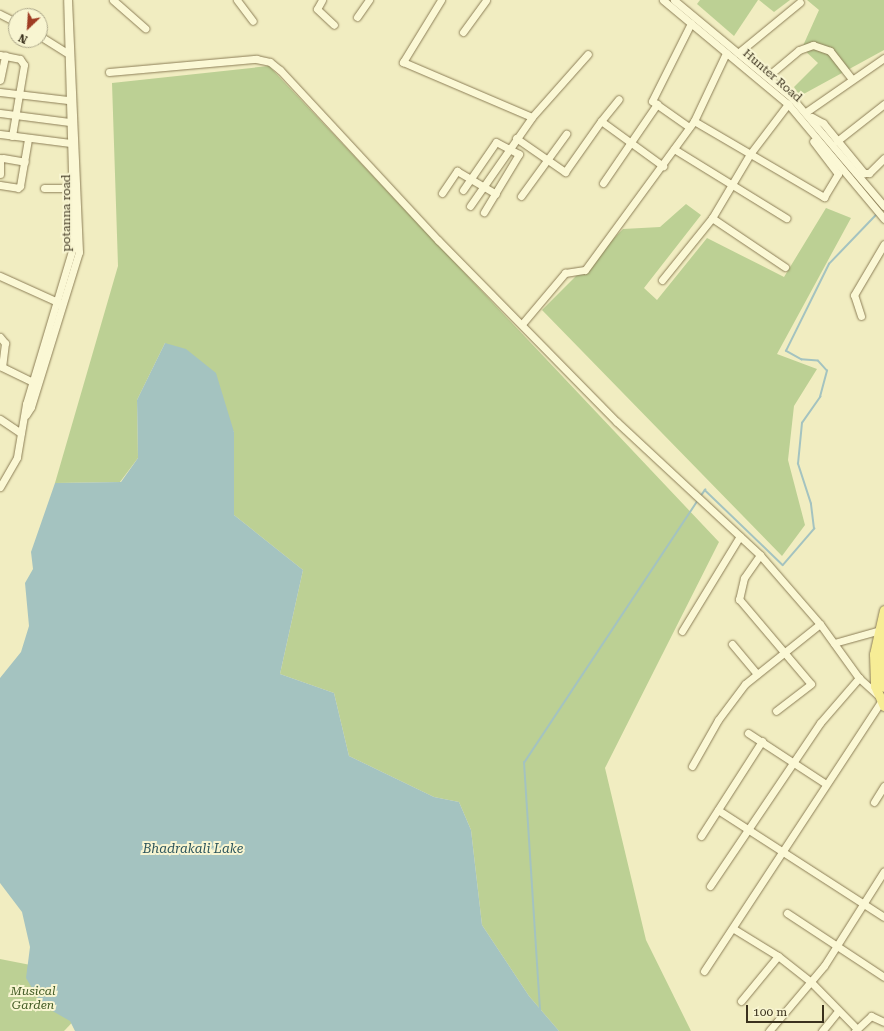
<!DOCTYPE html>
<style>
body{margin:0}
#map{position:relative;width:884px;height:1031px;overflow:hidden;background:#f1edc1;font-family:"Roboto Serif",serif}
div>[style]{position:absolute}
.green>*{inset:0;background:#bcd094}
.water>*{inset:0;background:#a4c3c0}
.stream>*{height:1.5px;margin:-0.75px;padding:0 0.75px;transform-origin:0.75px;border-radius:0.75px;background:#a4c3c0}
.roads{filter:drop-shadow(0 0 1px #8c7e57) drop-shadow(0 0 1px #8c7e57)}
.minor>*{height:7px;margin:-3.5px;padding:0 3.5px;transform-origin:3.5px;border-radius:3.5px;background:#fbf8d5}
.major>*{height:9px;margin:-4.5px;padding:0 4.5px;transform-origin:4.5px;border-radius:4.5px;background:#f7ed96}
span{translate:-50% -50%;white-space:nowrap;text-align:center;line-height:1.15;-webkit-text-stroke:4px #f8f5d1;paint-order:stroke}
.street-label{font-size:12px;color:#3a311d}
.park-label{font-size:12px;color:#3f5822;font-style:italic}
.water-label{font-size:13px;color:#2b545b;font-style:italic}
.north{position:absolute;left:8px;top:8px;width:40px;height:40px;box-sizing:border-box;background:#f8f5d1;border:1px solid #aca789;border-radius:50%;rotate:205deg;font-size:11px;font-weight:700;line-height:16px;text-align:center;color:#3a311d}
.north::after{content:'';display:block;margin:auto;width:14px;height:18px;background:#9f3c23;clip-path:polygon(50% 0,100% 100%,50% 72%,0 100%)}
.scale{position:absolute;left:746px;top:1005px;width:78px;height:18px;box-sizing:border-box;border:2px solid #3a311d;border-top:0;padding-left:5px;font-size:12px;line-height:14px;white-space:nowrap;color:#3a311d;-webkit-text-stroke:3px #f8f5d1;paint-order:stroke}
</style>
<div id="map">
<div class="green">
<div style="clip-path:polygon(700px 0,758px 0,734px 36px,697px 4px)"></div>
<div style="clip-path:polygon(759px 0,790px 0,774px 12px)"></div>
<div style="clip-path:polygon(807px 0,884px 0,884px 50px,800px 96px,794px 87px,818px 63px,802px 48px,819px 10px)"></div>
<div style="clip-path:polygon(269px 66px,719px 542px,605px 768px,646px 940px,691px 1031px,559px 1031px,529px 996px,482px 925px,471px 830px,459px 802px,434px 797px,349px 756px,334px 693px,280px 674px,303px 570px,234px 515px,234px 432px,165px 343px,137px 400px,138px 458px,120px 482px,55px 483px,118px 266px,112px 83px)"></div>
<div style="clip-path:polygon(686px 204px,701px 215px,644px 288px,657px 300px,707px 238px,784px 277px,826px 208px,851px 218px,777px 354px,817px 369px,794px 406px,788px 460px,805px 525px,782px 556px,542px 310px,623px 229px,660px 227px)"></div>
<div style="clip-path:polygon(0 959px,112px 981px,64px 1031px,0 1031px)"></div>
</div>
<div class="water">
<div style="clip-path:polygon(165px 343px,186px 349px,216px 373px,234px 432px,234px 515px,303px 570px,280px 674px,334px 693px,349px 756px,434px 797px,459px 802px,471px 830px,482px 925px,529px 996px,559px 1031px,75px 1031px,70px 1021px,42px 1005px,26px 978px,30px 947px,22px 912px,0 883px,0 678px,21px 652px,29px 626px,25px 583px,33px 569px,31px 552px,55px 483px,121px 482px,138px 458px,137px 400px)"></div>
</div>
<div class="stream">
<div style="left:700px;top:497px;width:9px;rotate:-54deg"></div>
<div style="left:705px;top:490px;width:108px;rotate:43.9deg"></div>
<div style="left:783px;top:565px;width:48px;rotate:-49.3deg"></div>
<div style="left:814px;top:529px;width:25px;rotate:-97deg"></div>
<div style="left:811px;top:504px;width:42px;rotate:-108deg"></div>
<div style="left:798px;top:464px;width:41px;rotate:-84.4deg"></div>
<div style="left:802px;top:423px;width:32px;rotate:-55deg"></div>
<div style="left:820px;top:397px;width:27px;rotate:-75deg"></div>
<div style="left:827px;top:371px;width:13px;rotate:-132deg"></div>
<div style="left:818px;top:361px;width:16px;rotate:-176deg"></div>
<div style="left:802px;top:360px;width:18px;rotate:-151deg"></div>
<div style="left:786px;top:351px;width:97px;rotate:-63.7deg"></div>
<div style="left:829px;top:264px;width:69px;rotate:-46.2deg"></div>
<div style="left:540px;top:1010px;width:248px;rotate:-93.7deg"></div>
<div style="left:524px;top:763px;width:315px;rotate:-56.5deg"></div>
</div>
<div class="roads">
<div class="minor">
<div style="left:113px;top:0;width:43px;rotate:41.2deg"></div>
<div style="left:237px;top:0;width:26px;rotate:53deg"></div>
<div style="left:322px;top:0;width:10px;rotate:119deg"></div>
<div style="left:317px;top:9px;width:23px;rotate:43deg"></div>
<div style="left:441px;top:0;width:73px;rotate:121.5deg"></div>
<div style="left:403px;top:62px;width:140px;rotate:23.1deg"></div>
<div style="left:663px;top:0;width:163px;rotate:39.8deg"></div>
<div style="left:788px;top:104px;width:150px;rotate:50.1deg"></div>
<div style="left:674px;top:0;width:153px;rotate:39.7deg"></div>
<div style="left:792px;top:98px;width:142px;rotate:49.6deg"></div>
<div style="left:0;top:14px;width:18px;rotate:27deg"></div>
<div style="left:357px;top:17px;width:21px;rotate:-55deg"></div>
<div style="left:463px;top:32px;width:39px;rotate:-54deg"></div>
<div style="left:40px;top:36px;width:31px;rotate:32deg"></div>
<div style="left:738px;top:53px;width:80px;rotate:-39.4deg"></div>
<div style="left:0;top:55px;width:20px;rotate:11deg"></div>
<div style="left:20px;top:59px;width:7px;rotate:56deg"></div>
<div style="left:24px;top:65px;width:72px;rotate:99.6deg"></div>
<div style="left:109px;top:72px;width:148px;rotate:-5.1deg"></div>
<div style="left:256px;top:59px;width:14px;rotate:12deg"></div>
<div style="left:270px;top:62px;width:13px;rotate:39deg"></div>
<div style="left:280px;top:70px;width:232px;rotate:47.1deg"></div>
<div style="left:438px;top:240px;width:255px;rotate:45.5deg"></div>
<div style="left:617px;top:422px;width:195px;rotate:42.9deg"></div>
<div style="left:760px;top:555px;width:91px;rotate:49deg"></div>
<div style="left:820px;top:624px;width:67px;rotate:54.2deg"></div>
<div style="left:859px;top:678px;width:24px;rotate:42deg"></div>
<div style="left:768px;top:76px;width:40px;rotate:-40deg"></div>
<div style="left:799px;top:50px;width:15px;rotate:-20deg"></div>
<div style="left:813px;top:45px;width:18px;rotate:19deg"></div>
<div style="left:830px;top:51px;width:36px;rotate:52deg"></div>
<div style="left:0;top:80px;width:25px;rotate:-78deg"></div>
<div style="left:0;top:92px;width:68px;rotate:6.7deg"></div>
<div style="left:806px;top:112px;width:95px;rotate:-34.7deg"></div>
<div style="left:0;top:113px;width:70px;rotate:7.4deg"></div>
<div style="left:812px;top:117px;width:13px;rotate:29deg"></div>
<div style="left:823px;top:123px;width:65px;rotate:50.6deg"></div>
<div style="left:864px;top:173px;width:5px"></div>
<div style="left:869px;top:173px;width:21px;rotate:-45deg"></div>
<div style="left:601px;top:121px;width:28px;rotate:-51deg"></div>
<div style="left:694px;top:121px;width:151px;rotate:30.3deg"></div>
<div style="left:824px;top:197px;width:27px;rotate:-59deg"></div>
<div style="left:838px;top:174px;width:41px;rotate:-127.1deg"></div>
<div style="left:689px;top:127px;width:45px;rotate:-144.9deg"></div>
<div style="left:652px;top:101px;width:87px;rotate:-63.4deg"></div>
<div style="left:0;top:134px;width:71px;rotate:7.3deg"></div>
<div style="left:516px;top:138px;width:60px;rotate:34.8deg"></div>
<div style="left:565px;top:172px;width:62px;rotate:-54.8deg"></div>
<div style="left:601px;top:121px;width:77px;rotate:36deg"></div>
<div style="left:837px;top:141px;width:60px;rotate:-38.2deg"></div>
<div style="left:674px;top:149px;width:132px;rotate:31.6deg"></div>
<div style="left:0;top:158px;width:16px;rotate:90deg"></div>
<div style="left:3px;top:158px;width:22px;rotate:10deg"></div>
<div style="left:603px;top:183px;width:96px;rotate:-55.6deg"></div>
<div style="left:0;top:185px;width:18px;rotate:9deg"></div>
<div style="left:18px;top:188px;width:3px;rotate:-45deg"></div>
<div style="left:20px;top:186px;width:48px;rotate:-80.3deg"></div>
<div style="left:44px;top:188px;width:29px"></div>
<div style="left:463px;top:190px;width:58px;rotate:-55.5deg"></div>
<div style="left:496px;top:142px;width:26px;rotate:28deg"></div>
<div style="left:519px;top:154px;width:68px;rotate:121.1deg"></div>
<div style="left:442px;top:193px;width:27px;rotate:-56deg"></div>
<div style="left:457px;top:171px;width:45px;rotate:30.5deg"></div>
<div style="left:521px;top:196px;width:77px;rotate:-54deg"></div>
<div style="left:470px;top:206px;width:108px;rotate:-55.1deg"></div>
<div style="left:532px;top:117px;width:84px;rotate:-48.4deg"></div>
<div style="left:712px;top:218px;width:88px;rotate:33.9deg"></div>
<div style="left:0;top:276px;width:68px;rotate:24.3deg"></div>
<div style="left:662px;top:280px;width:80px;rotate:-51.1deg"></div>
<div style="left:712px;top:218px;width:74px;rotate:-59.3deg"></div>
<div style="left:750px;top:154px;width:63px;rotate:-52.8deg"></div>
<div style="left:861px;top:316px;width:22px;rotate:-108deg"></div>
<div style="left:854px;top:295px;width:59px;rotate:-59.5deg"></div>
<div style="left:522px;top:324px;width:67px;rotate:-49.9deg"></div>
<div style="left:565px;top:273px;width:20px;rotate:-9deg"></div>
<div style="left:585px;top:270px;width:185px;rotate:-53.8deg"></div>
<div style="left:694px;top:121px;width:75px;rotate:-64.8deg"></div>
<div style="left:0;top:337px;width:8px;rotate:50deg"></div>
<div style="left:5px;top:343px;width:24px;rotate:97deg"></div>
<div style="left:2px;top:367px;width:34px;rotate:26deg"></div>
<div style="left:26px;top:415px;width:9px;rotate:-58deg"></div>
<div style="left:31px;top:407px;width:162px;rotate:-72.8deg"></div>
<div style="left:79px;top:252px;width:252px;rotate:-92.5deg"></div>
<div style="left:0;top:419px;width:25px;rotate:34deg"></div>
<div style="left:0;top:487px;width:34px;rotate:-60deg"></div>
<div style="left:17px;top:457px;width:54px;rotate:-80.4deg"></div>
<div style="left:26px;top:404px;width:167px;rotate:-73.3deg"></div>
<div style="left:74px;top:244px;width:244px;rotate:-91.6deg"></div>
<div style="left:760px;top:555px;width:28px;rotate:125deg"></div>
<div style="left:744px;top:578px;width:22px;rotate:103deg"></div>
<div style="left:739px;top:599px;width:111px;rotate:49.7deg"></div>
<div style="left:811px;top:684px;width:44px;rotate:142.4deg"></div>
<div style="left:682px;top:631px;width:111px;rotate:-58.6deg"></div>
<div style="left:834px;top:643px;width:45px;rotate:-15.6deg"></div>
<div style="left:732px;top:644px;width:39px;rotate:50deg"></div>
<div style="left:748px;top:733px;width:93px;rotate:33.2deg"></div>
<div style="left:692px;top:766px;width:53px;rotate:-60.5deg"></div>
<div style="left:718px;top:720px;width:45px;rotate:-53.1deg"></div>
<div style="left:745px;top:684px;width:96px;rotate:-38.7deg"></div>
<div style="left:874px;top:802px;width:19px;rotate:-58deg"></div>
<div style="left:718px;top:810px;width:197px;rotate:32.8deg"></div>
<div style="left:701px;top:836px;width:113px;rotate:-57.3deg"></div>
<div style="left:710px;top:886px;width:197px;rotate:-56deg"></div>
<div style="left:820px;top:723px;width:60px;rotate:-49.1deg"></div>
<div style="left:787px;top:913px;width:116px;rotate:33.4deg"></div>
<div style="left:734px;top:929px;width:52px;rotate:31.5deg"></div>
<div style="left:704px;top:971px;width:322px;rotate:-56.7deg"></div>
<div style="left:741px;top:1001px;width:58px;rotate:-50.6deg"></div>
<div style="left:778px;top:956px;width:42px;rotate:38.2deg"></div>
<div style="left:811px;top:982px;width:66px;rotate:45.6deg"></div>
<div style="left:769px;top:1031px;width:85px;rotate:-49.8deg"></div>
<div style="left:824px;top:966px;width:112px;rotate:-57.7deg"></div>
<div style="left:822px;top:1031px;width:26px;rotate:-51deg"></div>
<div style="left:855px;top:1031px;width:22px;rotate:-43deg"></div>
<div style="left:871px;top:1016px;width:14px;rotate:25deg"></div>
</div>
<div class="major">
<div style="left:884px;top:610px;width:45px;rotate:102.8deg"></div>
<div style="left:874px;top:654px;width:32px;rotate:88deg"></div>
<div style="left:875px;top:686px;width:22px;rotate:66deg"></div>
<div style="left:884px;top:634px;width:34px;rotate:95deg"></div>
<div style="left:881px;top:668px;width:19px;rotate:81deg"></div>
</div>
</div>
<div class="street-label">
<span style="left:772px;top:76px;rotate:41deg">Hunter Road</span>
<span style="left:67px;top:213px;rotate:-90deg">potanna road</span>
</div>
<div class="park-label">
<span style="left:33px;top:999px">Musical<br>Garden</span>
</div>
<div class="water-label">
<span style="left:193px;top:849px">Bhadrakali Lake</span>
</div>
<div class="north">N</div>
<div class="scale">100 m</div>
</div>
